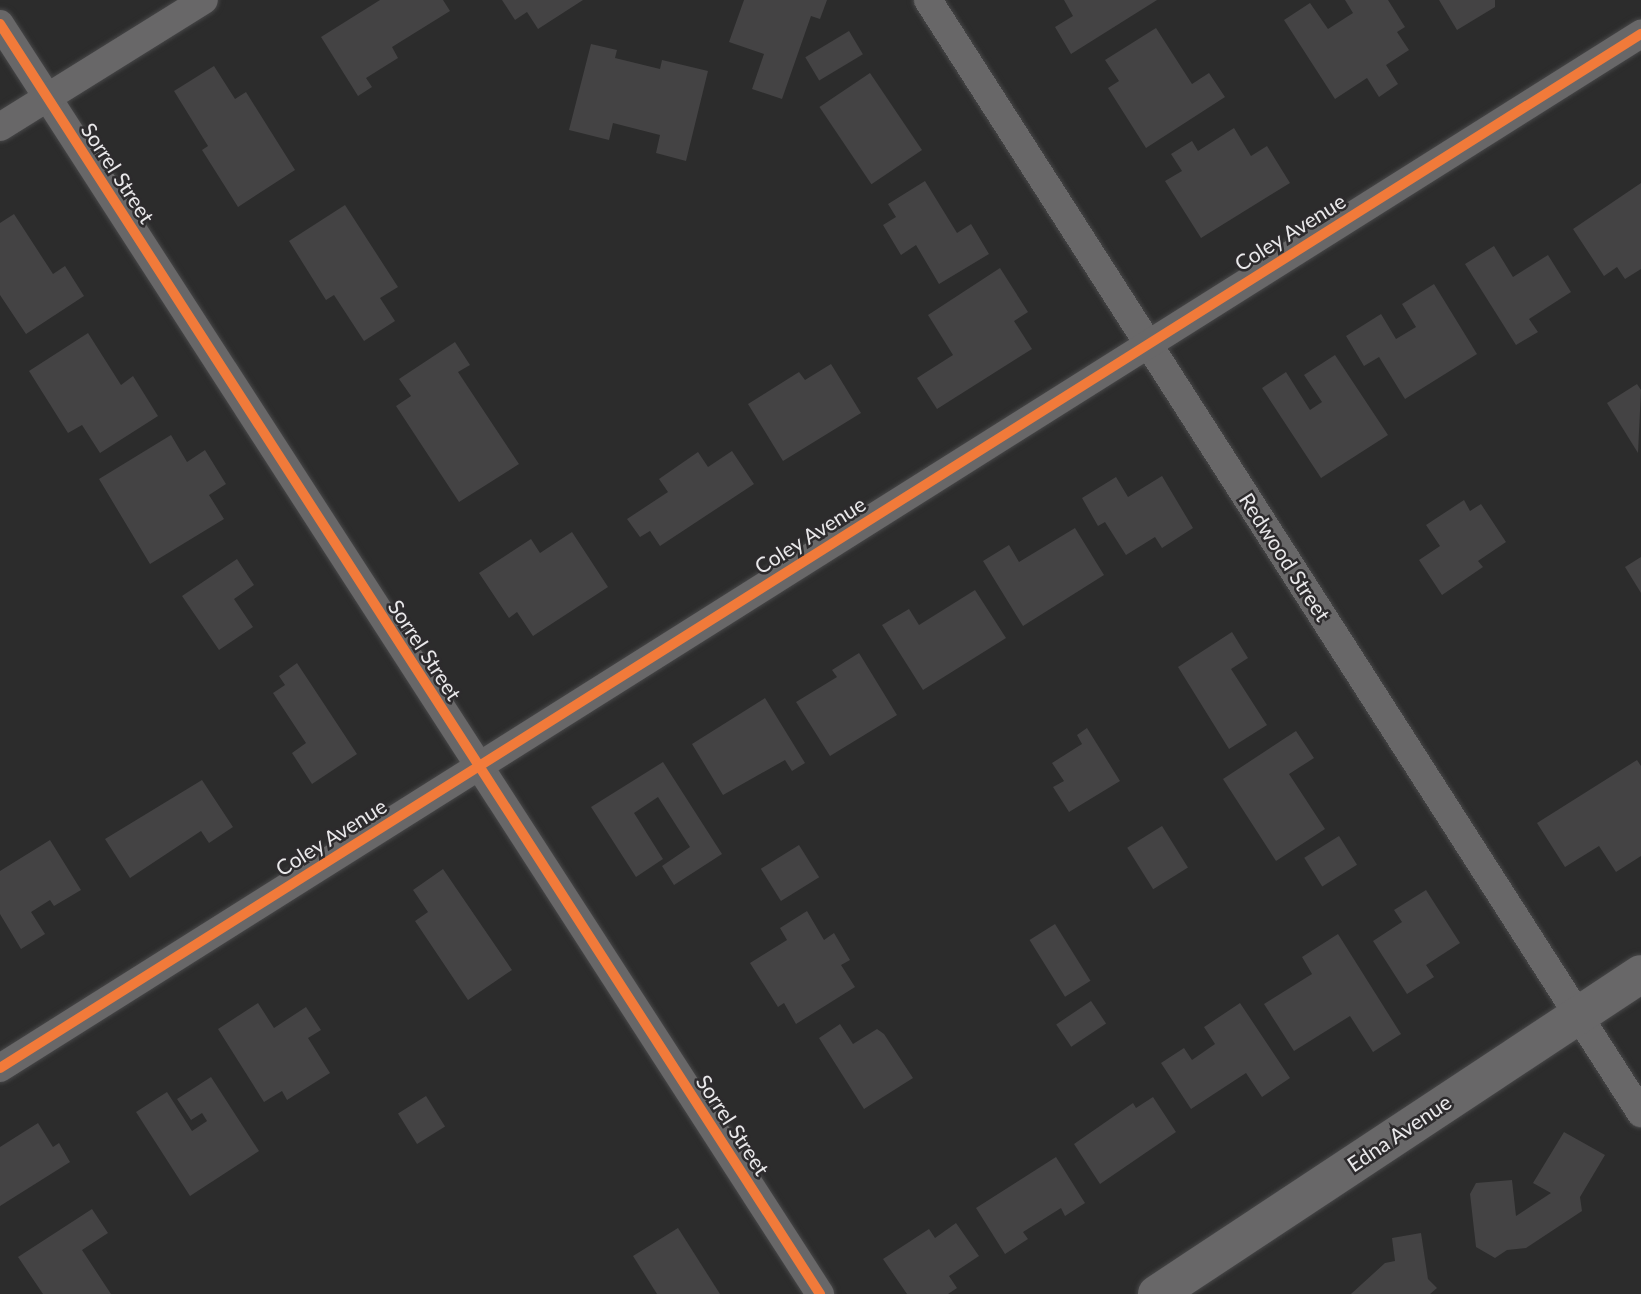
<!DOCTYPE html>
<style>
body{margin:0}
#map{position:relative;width:1641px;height:1294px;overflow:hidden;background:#2c2c2c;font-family:Lato,sans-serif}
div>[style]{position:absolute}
.building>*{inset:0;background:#444344;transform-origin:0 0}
.roads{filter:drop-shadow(0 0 2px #474748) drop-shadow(0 0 2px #474748)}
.street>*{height:28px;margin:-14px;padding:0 14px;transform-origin:14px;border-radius:14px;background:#686768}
.secondary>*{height:38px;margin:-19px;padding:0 19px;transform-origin:19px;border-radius:19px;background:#686768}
.cycleway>*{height:10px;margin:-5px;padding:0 5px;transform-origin:5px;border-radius:5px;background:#f17a3a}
span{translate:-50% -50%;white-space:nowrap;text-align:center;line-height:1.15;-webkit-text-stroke:5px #2d2b2d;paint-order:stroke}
.street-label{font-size:21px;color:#e9e8ea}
</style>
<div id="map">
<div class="building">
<div style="clip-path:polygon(380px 0,443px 0,450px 11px,392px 47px,398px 58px,366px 78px,372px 87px,358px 96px,321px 37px)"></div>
<div style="clip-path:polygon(502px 0,583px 0,538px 29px,527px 12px,515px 20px)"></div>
<div style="clip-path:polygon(744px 0,827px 0,820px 19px,811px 16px,782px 99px,752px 89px,764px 54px,729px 42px)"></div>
<div style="clip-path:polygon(1064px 0,1157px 0,1071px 54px,1055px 27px,1073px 16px)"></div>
<div style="clip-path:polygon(1345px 0,1388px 0,1405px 27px,1397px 32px,1409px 50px,1386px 65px,1398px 84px,1379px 97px,1367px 78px,1335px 99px,1284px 20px,1310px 3px,1328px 29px,1353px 13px)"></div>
<div style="clip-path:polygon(1439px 0,1495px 0,1495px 7px,1457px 30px)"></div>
<div style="clip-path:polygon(1156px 28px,1192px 84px,1209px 73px,1225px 97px,1146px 148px,1108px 88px,1119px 81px,1105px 60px)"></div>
<div style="left:849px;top:31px;width:27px;height:51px;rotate:59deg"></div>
<div style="clip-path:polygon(591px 44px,617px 50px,615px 58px,660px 69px,662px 60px,708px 71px,686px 161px,656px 153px,660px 135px,613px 123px,609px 140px,569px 130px)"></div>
<div style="clip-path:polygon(214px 66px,235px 99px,246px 92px,295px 170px,238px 207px,202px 150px,208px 146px,174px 91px)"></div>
<div style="left:870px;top:73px;width:93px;height:61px;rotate:56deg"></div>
<div style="clip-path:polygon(1234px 128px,1251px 156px,1267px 146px,1290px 183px,1201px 238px,1165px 181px,1182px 171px,1171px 154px,1192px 141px,1198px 151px)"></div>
<div style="clip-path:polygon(925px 181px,957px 233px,971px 224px,989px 254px,939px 284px,916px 245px,901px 255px,883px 225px,896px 217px,888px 204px)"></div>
<div style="clip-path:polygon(1641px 183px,1641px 269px,1625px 279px,1617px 267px,1604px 276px,1573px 229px)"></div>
<div style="clip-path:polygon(345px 205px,398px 287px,380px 298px,395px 321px,364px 341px,334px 295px,326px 300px,289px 241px)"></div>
<div style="clip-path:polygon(14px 214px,53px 274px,65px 266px,84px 296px,26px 334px,0 295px,0 223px)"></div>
<div style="clip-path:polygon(1494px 246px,1513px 277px,1548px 255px,1571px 292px,1529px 319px,1538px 332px,1516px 345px,1465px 264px)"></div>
<div style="clip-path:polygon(1000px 268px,1028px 312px,1014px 321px,1032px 349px,937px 409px,917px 378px,953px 355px,928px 315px)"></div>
<div style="clip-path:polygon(1434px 284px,1477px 354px,1405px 399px,1379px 357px,1364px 366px,1346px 336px,1381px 314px,1396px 339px,1416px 327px,1402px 304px)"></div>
<div style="clip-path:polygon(88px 333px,121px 385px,133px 376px,158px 416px,100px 453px,82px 425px,68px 433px,29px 371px)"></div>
<div style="clip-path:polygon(455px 342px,470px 365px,458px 372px,519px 464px,459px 502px,396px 406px,411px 396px,399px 379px)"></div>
<div style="clip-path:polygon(1335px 355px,1388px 435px,1321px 478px,1262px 388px,1286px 372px,1310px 410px,1322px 402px,1304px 375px)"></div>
<div style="clip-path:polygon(831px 364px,861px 413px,783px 461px,748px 404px,799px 372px,805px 380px)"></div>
<div style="clip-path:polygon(1637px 384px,1641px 390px,1638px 453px,1607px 403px)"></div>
<div style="clip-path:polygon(171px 435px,187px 462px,205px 450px,226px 484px,209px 495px,224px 519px,150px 564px,99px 479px)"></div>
<div style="clip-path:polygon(732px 451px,754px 484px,660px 546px,650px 531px,640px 537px,627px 519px,668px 492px,659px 479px,698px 452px,708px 467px)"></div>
<div style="clip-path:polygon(1162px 476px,1193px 528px,1162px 548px,1155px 537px,1126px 555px,1105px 522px,1098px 526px,1082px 498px,1116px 477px,1128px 497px)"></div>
<div style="clip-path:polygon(1464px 500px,1470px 511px,1481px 504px,1506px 542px,1478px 561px,1483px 567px,1442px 595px,1419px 560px,1440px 546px,1426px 525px)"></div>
<div style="clip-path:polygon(1075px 528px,1104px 575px,1023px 626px,983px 561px,1009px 545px,1019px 562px)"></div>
<div style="clip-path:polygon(572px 532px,608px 587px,533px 636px,517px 612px,509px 618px,479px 573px,531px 539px,540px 553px)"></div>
<div style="clip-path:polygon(1641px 557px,1641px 593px,1625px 567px)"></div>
<div style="clip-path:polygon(237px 559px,254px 585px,234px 599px,253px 627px,219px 650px,182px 596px)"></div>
<div style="clip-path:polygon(975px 590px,1006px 638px,923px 690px,882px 625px,909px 609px,919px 625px)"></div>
<div style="clip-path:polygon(1232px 632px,1248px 658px,1231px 669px,1267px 725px,1229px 749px,1178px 667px)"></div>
<div style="clip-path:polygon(859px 653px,897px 715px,830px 756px,796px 702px,837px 677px,832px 670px)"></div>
<div style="clip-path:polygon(297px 663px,357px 754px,312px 784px,292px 753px,306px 743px,273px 693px,285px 685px,279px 676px)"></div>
<div style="clip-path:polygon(765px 698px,805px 763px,792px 771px,785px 760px,723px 795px,692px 744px)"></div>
<div style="clip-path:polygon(1087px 728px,1120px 781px,1069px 812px,1053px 787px,1064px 781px,1052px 763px,1082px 744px,1077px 735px)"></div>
<div style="clip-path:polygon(1296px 731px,1314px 758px,1289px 774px,1325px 829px,1276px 861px,1223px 779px)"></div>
<div style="clip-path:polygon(1637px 760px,1641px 766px,1641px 856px,1616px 872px,1599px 846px,1565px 867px,1537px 823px)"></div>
<div style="clip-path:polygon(663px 762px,722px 854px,674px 885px,662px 866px,690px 847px,658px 797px,634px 813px,663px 859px,636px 877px,591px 807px)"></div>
<div style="clip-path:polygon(202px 780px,233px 827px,209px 843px,201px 831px,130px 878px,105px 839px)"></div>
<div style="left:1162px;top:826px;width:49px;height:41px;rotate:58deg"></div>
<div style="left:1339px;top:836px;width:34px;height:41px;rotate:58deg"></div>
<div style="clip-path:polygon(50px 840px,81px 890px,54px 906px,50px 900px,31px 912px,45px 934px,21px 949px,0 914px,0 871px)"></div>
<div style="left:799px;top:845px;width:38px;height:45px;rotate:58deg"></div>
<div style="clip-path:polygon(443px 869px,512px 970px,468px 1000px,415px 921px,428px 912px,413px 890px)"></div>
<div style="clip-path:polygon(1426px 890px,1460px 943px,1426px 965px,1434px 977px,1407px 994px,1373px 941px,1402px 922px,1394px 910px)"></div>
<div style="clip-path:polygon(807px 911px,824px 940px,834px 933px,850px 960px,841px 965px,855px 987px,796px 1024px,784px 1003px,778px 1007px,750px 963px,787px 940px,780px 928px)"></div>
<div style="left:1055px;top:924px;width:67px;height:30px;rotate:58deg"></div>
<div style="clip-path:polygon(1338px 934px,1401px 1034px,1373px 1052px,1350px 1016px,1294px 1051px,1264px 1004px,1312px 974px,1302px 957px)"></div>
<div style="left:1091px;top:1001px;width:27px;height:42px;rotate:56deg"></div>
<div style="clip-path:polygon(258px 1003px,274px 1028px,306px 1007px,321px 1030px,308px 1038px,330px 1073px,287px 1100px,282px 1091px,264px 1102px,218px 1029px)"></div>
<div style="clip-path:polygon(1240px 1003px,1290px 1078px,1262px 1097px,1246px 1073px,1191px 1109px,1161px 1063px,1184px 1048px,1192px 1060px,1215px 1044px,1204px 1027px)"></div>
<div style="clip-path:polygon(840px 1024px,853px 1044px,877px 1029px,884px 1034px,913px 1078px,864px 1109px,819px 1038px)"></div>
<div style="clip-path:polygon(211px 1077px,259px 1151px,190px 1196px,136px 1112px,167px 1092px,192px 1131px,207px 1121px,202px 1113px,191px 1120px,177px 1099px)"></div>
<div style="left:426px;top:1096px;width:36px;height:33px;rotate:58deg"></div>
<div style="clip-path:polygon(1153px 1097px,1176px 1132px,1100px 1184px,1074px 1144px,1133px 1103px,1136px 1108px)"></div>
<div style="clip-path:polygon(38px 1123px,53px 1147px,59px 1143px,70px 1162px,0 1206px,0 1147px)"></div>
<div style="clip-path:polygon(1564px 1132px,1605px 1155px,1580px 1197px,1582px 1211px,1526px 1248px,1507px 1250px,1495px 1258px,1476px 1247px,1470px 1194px,1476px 1183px,1512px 1180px,1516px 1216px,1551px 1193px,1533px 1183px)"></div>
<div style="clip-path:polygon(1056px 1157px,1085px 1203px,1065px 1216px,1061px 1208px,1023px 1232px,1028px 1239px,1005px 1254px,976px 1208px)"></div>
<div style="clip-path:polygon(92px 1209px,108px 1233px,82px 1250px,111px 1294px,43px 1294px,18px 1257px)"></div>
<div style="clip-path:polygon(956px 1223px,979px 1256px,949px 1276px,957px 1288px,948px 1294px,907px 1294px,883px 1259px,929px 1229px,935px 1238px)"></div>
<div style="clip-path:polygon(678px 1228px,720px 1294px,657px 1294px,633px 1256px)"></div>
<div style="clip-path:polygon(1421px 1233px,1428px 1279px,1437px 1288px,1430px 1294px,1351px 1294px,1385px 1263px,1395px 1261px,1392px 1238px)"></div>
</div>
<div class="roads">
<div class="street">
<div style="left:928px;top:0;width:1322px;rotate:57.36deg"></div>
<div style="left:0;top:24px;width:1512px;rotate:57.15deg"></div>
<div style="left:0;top:127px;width:240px;rotate:-31.9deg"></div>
<div style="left:0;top:1068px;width:1940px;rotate:-32.22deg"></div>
</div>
<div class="secondary">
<div style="left:1157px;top:1294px;width:580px;rotate:-33.47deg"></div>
</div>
</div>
<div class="cycleway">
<div style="left:0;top:24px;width:1512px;rotate:57.15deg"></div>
<div style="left:0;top:1068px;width:1940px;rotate:-32.22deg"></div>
</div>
<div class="street-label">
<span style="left:118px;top:173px;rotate:57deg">Sorrel Street</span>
<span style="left:1290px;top:232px;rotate:-32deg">Coley Avenue</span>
<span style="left:810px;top:535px;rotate:-32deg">Coley Avenue</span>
<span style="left:1285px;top:557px;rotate:57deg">Redwood Street</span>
<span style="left:425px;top:650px;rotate:57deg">Sorrel Street</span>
<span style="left:331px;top:837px;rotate:-32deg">Coley Avenue</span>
<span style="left:733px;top:1125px;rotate:57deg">Sorrel Street</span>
<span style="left:1399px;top:1133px;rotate:-34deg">Edna Avenue</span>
</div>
</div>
